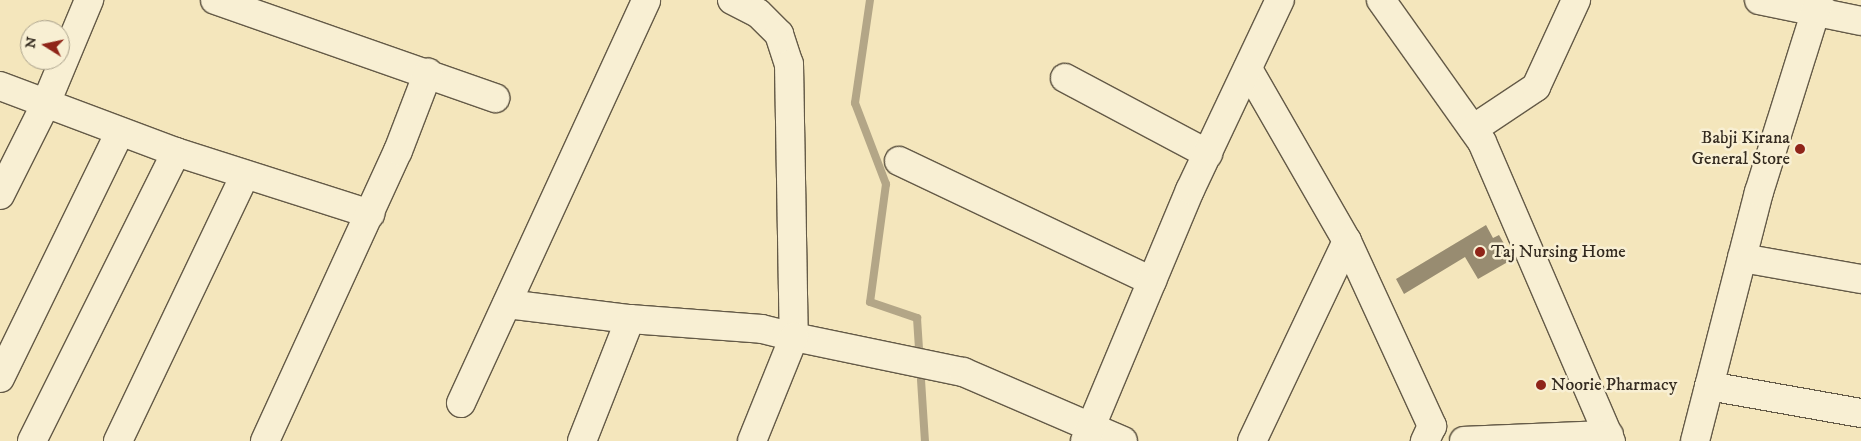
<!DOCTYPE html>
<html>
<head>
<meta charset="utf-8">
<style>
  body { margin:0 }
  #map { position:relative; width:1861px; height:441px; overflow:hidden; background:#f4e6bc; font-family:"IM FELL DW Pica",serif }
  div>[style] { position:absolute }
  [style*='--x'] { left:calc(var(--x)*1px); top:calc(var(--y)*1px); width:calc(var(--w)*1px); rotate:calc(var(--a)*1deg) }
  .stream>* { height:8px; margin:-4px; padding:0 4px; transform-origin:4px; border-radius:4px; background:#b3a687 }
  .building>* { inset:0; background:#988c71 }
  .roads { filter:drop-shadow(1px 0 #645a47) drop-shadow(-1px 0 #645a47) drop-shadow(0 1px #645a47) drop-shadow(0 -1px #645a47) }
  .minor>* { height:28px; margin:-14px; padding:0 14px; transform-origin:14px; border-radius:14px; background:#f8efd3 }
  .dots>* { width:14px; height:14px; translate:-50% -50%; box-sizing:border-box; border:2px solid #f8efd3; border-radius:50% }
  span { translate:-50% -50%; white-space:nowrap; text-align:center; line-height:1.15; -webkit-text-stroke:5px #f8efd3; paint-order:stroke }
  .poi-label { font-size:18px; color:#342b20 }
  .right { translate:-100% -50%; text-align:right }
  .left { translate:0 -50%; text-align:left }
  .north { position:absolute; left:20px; top:20px; width:50px; height:50px; box-sizing:border-box; background:#f8efd3; border:1px solid #aaa18b; border-radius:50%; rotate:280deg; font-size:14px; font-weight:700; line-height:20px; text-align:center; color:#342b20 }
  .north::after { content:''; display:block; margin:auto; width:18px; height:22px; background:#8f2418; clip-path:polygon(50% 0,100% 100%,50% 72%,0 100%) }
</style>
</head>
<body>
<div id="map">
  <div class="stream">
    <div style="--x:870;--y:0;--w:104;--a:98.3"></div>
    <div style="--x:855;--y:103;--w:87;--a:69.1"></div>
    <div style="--x:886;--y:184;--w:119;--a:97.7"></div>
    <div style="--x:870;--y:302;--w:50;--a:18.8"></div>
    <div style="--x:917;--y:318;--w:123;--a:86.3"></div>
  </div>
  <div class="building">
    <div style="clip-path:polygon(1486px 225px,1493px 238px,1499px 235px,1513px 259px,1478px 279px,1465px 257px,1404px 294px,1396px 279px)"></div>
  </div>
  <div class="roads">
    <div class="minor">
      <div style="--x:215;--y:0;--w:297;--a:19.3"></div>
      <div style="--x:732;--y:0;--w:29;--a:27"></div>
      <div style="--x:758;--y:13;--w:30;--a:45"></div>
      <div style="--x:779;--y:34;--w:32;--a:72"></div>
      <div style="--x:789;--y:64;--w:273;--a:89"></div>
      <div style="--x:794;--y:337;--w:173;--a:11.7"></div>
      <div style="--x:963;--y:372;--w:174;--a:23.3"></div>
      <div style="--x:1381;--y:0;--w:174;--a:54.6"></div>
      <div style="--x:1482;--y:142;--w:326;--a:66.7"></div>
      <div style="--x:1759;--y:0;--w:104;--a:11.6"></div>
      <div style="--x:1248;--y:69;--w:198;--a:60.1"></div>
      <div style="--x:1347;--y:241;--w:221;--a:115.4"></div>
      <div style="--x:1065;--y:78;--w:162;--a:28"></div>
      <div style="--x:0;--y:86;--w:188;--a:20.6"></div>
      <div style="--x:176;--y:152;--w:204;--a:17.7"></div>
      <div style="--x:1473;--y:129;--w:76;--a:-33.7"></div>
      <div style="--x:1536;--y:87;--w:96;--a:-65.3"></div>
      <div style="--x:899;--y:161;--w:280;--a:25.4"></div>
      <div style="--x:0;--y:195;--w:103;--a:-63.4"></div>
      <div style="--x:46;--y:103;--w:112;--a:-67.3"></div>
      <div style="--x:1347;--y:241;--w:204;--a:65.3"></div>
      <div style="--x:1432;--y:426;--w:17;--a:115"></div>
      <div style="--x:1742;--y:258;--w:121;--a:10"></div>
      <div style="--x:507;--y:304;--w:124;--a:7"></div>
      <div style="--x:630;--y:319;--w:132;--a:4.3"></div>
      <div style="--x:762;--y:329;--w:33;--a:14"></div>
      <div style="--x:794;--y:337;--w:112;--a:112"></div>
      <div style="--x:0;--y:378;--w:274;--a:-64"></div>
      <div style="--x:1709;--y:386;--w:154;--a:10.1"></div>
      <div style="--x:461;--y:403;--w:443;--a:-65.3"></div>
      <div style="--x:32;--y:441;--w:323;--a:-63.5"></div>
      <div style="--x:118;--y:441;--w:295;--a:-64.5"></div>
      <div style="--x:265;--y:441;--w:319;--a:-65.4"></div>
      <div style="--x:398;--y:151;--w:84;--a:-69"></div>
      <div style="--x:582;--y:441;--w:131;--a:-68.5"></div>
      <div style="--x:1085;--y:441;--w:272;--a:-67.3"></div>
      <div style="--x:1190;--y:190;--w:210;--a:-64.7"></div>
      <div style="--x:1464;--y:441;--w:145;--a:-2.4"></div>
      <div style="--x:1695;--y:441;--w:257;--a:-75.6"></div>
      <div style="--x:1759;--y:192;--w:201;--a:-72.6"></div>
    </div>
  </div>
  <div class="dots">
    <div style="left:1800px;top:149px;background:#8f2418"></div>
    <div style="left:1480px;top:252px;background:#8f2418"></div>
    <div style="left:1541px;top:385px;background:#8f2418"></div>
  </div>
  <div class="poi-label">
    <span class="right" style="left:1790px;top:149px">Babji Kirana<br>General Store</span>
    <span class="left" style="left:1491px;top:252px">Taj Nursing Home</span>
    <span class="left" style="left:1551px;top:385px">Noorie Pharmacy</span>
  </div>
  <div class="north">N</div>
</div>
</body>
</html>
